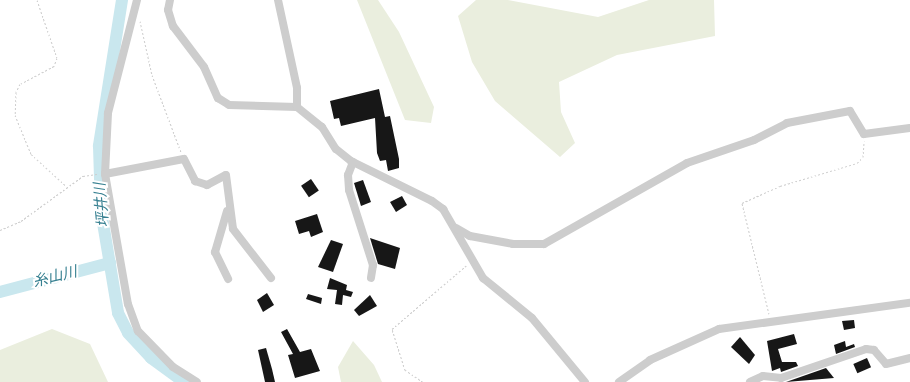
<!DOCTYPE html>
<html>
<head>
<meta charset="utf-8">
<style>
  body { margin:0 }
  #map { position:relative; width:910px; height:382px; overflow:hidden; background:#fff; font-family:"Work Sans","Noto Sans JP",sans-serif }
  div>[style] { position:absolute }
  [style*='--x'] { left:calc(var(--x)*1px); top:calc(var(--y)*1px); width:calc(var(--w)*1px); rotate:calc(var(--a)*1deg) }
  .green>* { inset:0; background:#eaeede }
  .river>* { height:12px; margin:-6px; padding:0 6px; transform-origin:6px; border-radius:6px; background:#c9e7ee }
  .building>* { inset:0; background:#171717; transform-origin:0 0 }
  .path>* { height:1px; margin-top:-0.5px; transform-origin:0; background:repeating-linear-gradient(90deg,#cdcdcd 0 2px,transparent 0 4px) }
  .minor>* { height:8px; margin:-4px; padding:0 4px; transform-origin:4px; border-radius:4px; background:#cdcdcd }
  span { translate:-50% -50%; white-space:nowrap; text-align:center; line-height:1.15; -webkit-text-stroke:4px #fff; paint-order:stroke }
  .water-label { font-size:15px; color:#378091; font-style:italic }
</style>
</head>
<body>
<div id="map">
  <div class="green">
    <div style="clip-path:polygon(357px 0,378px 0,399px 32px,434px 107px,431px 123px,405px 120px)"></div>
    <div style="clip-path:polygon(476px 0,508px 0,598px 17px,649px 0,714px 0,715px 36px,617px 55px,559px 82px,561px 112px,575px 143px,560px 157px,495px 101px,472px 62px,458px 16px)"></div>
    <div style="clip-path:polygon(52px 329px,90px 344px,108px 382px,0 382px,0 350px)"></div>
    <div style="clip-path:polygon(353px 341px,374px 365px,382px 382px,341px 382px,338px 367px)"></div>
  </div>
  <div class="river">
    <div style="--x:122;--y:0;--w:148;--a:99"></div>
    <div style="--x:99;--y:146;--w:65;--a:88.2"></div>
    <div style="--x:101;--y:211;--w:103;--a:80.5"></div>
    <div style="--x:118;--y:313;--w:22;--a:63"></div>
    <div style="--x:128;--y:333;--w:34;--a:47"></div>
    <div style="--x:151;--y:358;--w:41;--a:36"></div>
    <div style="--x:0;--y:292;--w:114;--a:-14.8"></div>
  </div>
  <div class="building">
    <div style="clip-path:polygon(379px 89px,385px 117px,390px 116px,399px 159px,399px 168px,388px 171px,386px 160px,380px 161px,377px 153px,375px 118px,341px 126px,339px 118px,334px 119px,330px 101px)"></div>
    <div style="left:311px;top:179px;width:14px;height:12px;rotate:56deg"></div>
    <div style="clip-path:polygon(363px 180px,371px 202px,361px 206px,354px 183px)"></div>
    <div style="clip-path:polygon(402px 196px,407px 205px,396px 212px,390px 202px)"></div>
    <div style="clip-path:polygon(317px 214px,323px 232px,311px 237px,309px 231px,299px 234px,295px 221px)"></div>
    <div style="clip-path:polygon(370px 238px,400px 248px,395px 269px,378px 264px)"></div>
    <div style="clip-path:polygon(331px 240px,343px 244px,333px 272px,318px 267px)"></div>
    <div style="clip-path:polygon(330px 278px,347px 285px,346px 290px,353px 292px,351px 297px,343px 295px,342px 305px,335px 304px,337px 290px,327px 289px)"></div>
    <div style="clip-path:polygon(267px 293px,274px 305px,263px 312px,257px 300px)"></div>
    <div style="clip-path:polygon(308px 294px,322px 298px,321px 304px,306px 299px)"></div>
    <div style="clip-path:polygon(370px 295px,377px 306px,359px 316px,354px 310px)"></div>
    <div style="clip-path:polygon(854px 320px,855px 328px,844px 330px,842px 321px)"></div>
    <div style="clip-path:polygon(287px 329px,300px 352px,311px 349px,320px 371px,295px 378px,288px 355px,293px 354px,281px 332px)"></div>
    <div style="clip-path:polygon(794px 334px,797px 344px,778px 349px,782px 362px,796px 362px,798px 366px,781px 372px,780px 368px,772px 371px,767px 341px)"></div>
    <div style="clip-path:polygon(740px 337px,755px 355px,749px 364px,731px 347px)"></div>
    <div style="clip-path:polygon(845px 341px,846px 347px,854px 344px,855px 347px,836px 354px,834px 345px)"></div>
    <div style="clip-path:polygon(266px 348px,272px 369px,275px 382px,265px 382px,258px 350px)"></div>
    <div style="left:867px;top:358px;width:10px;height:15px;rotate:66deg"></div>
    <div style="clip-path:polygon(826px 368px,834px 378px,786px 382px)"></div>
  </div>
  <div class="path">
    <div style="--x:37;--y:0;--w:61;--a:71"></div>
    <div style="--x:57;--y:58;--w:9;--a:111"></div>
    <div style="--x:54;--y:66;--w:38;--a:152"></div>
    <div style="--x:20;--y:84;--w:9;--a:117"></div>
    <div style="--x:16;--y:92;--w:23;--a:92"></div>
    <div style="--x:15;--y:115;--w:42;--a:67.7"></div>
    <div style="--x:31;--y:154;--w:47;--a:42.4"></div>
    <div style="--x:140;--y:21;--w:55;--a:77.5"></div>
    <div style="--x:152;--y:75;--w:82;--a:69.4"></div>
    <div style="--x:0;--y:230;--w:23;--a:-23"></div>
    <div style="--x:21;--y:221;--w:77;--a:-36"></div>
    <div style="--x:83;--y:176;--w:14;--a:-8"></div>
    <div style="--x:769;--y:314;--w:114;--a:-103.7"></div>
    <div style="--x:742;--y:203;--w:42;--a:-24.1"></div>
    <div style="--x:780;--y:186;--w:80;--a:-16.6"></div>
    <div style="--x:857;--y:163;--w:8;--a:-45"></div>
    <div style="--x:863;--y:157;--w:16;--a:-86"></div>
    <div style="--x:423;--y:382;--w:22;--a:-146"></div>
    <div style="--x:405;--y:370;--w:43;--a:-107.6"></div>
    <div style="--x:392;--y:329;--w:99;--a:-40.5"></div>
  </div>
  <div class="minor">
    <div style="--x:137;--y:0;--w:117;--a:104.4"></div>
    <div style="--x:108;--y:113;--w:61;--a:92.8"></div>
    <div style="--x:105;--y:174;--w:132;--a:80"></div>
    <div style="--x:128;--y:304;--w:29;--a:70"></div>
    <div style="--x:138;--y:331;--w:50;--a:45.8"></div>
    <div style="--x:173;--y:367;--w:28;--a:32"></div>
    <div style="--x:170;--y:0;--w:10;--a:101"></div>
    <div style="--x:168;--y:10;--w:17;--a:73"></div>
    <div style="--x:173;--y:26;--w:51;--a:52.9"></div>
    <div style="--x:204;--y:67;--w:34;--a:66"></div>
    <div style="--x:218;--y:98;--w:13;--a:32"></div>
    <div style="--x:229;--y:105;--w:68;--a:1.7"></div>
    <div style="--x:297;--y:107;--w:32;--a:39"></div>
    <div style="--x:322;--y:127;--w:26;--a:58"></div>
    <div style="--x:336;--y:149;--w:19;--a:39"></div>
    <div style="--x:351;--y:161;--w:90;--a:26.3"></div>
    <div style="--x:432;--y:201;--w:14;--a:36"></div>
    <div style="--x:443;--y:209;--w:80;--a:59.9"></div>
    <div style="--x:483;--y:278;--w:63;--a:39.2"></div>
    <div style="--x:532;--y:318;--w:83;--a:50.4"></div>
    <div style="--x:278;--y:0;--w:90;--a:77.8"></div>
    <div style="--x:297;--y:88;--w:19;--a:90"></div>
    <div style="--x:353;--y:162;--w:14;--a:111"></div>
    <div style="--x:348;--y:175;--w:15;--a:86"></div>
    <div style="--x:349;--y:190;--w:79;--a:72.3"></div>
    <div style="--x:373;--y:265;--w:13;--a:99"></div>
    <div style="--x:105;--y:174;--w:80;--a:-10.8"></div>
    <div style="--x:184;--y:159;--w:25;--a:63"></div>
    <div style="--x:195;--y:181;--w:13;--a:18"></div>
    <div style="--x:207;--y:185;--w:21;--a:-28"></div>
    <div style="--x:226;--y:175;--w:54;--a:82.6"></div>
    <div style="--x:233;--y:229;--w:62;--a:52.2"></div>
    <div style="--x:227;--y:211;--w:43;--a:106.3"></div>
    <div style="--x:215;--y:252;--w:30;--a:64"></div>
    <div style="--x:456;--y:228;--w:16;--a:30"></div>
    <div style="--x:470;--y:236;--w:44;--a:10.5"></div>
    <div style="--x:513;--y:244;--w:31;--a:0"></div>
    <div style="--x:544;--y:244;--w:164;--a:-29.5"></div>
    <div style="--x:687;--y:163;--w:71;--a:-18.9"></div>
    <div style="--x:754;--y:140;--w:37;--a:-27"></div>
    <div style="--x:787;--y:123;--w:64;--a:-10.8"></div>
    <div style="--x:850;--y:111;--w:27;--a:59"></div>
    <div style="--x:864;--y:134;--w:46;--a:-7.4"></div>
    <div style="--x:619;--y:382;--w:38;--a:-35"></div>
    <div style="--x:650;--y:360;--w:76;--a:-24.2"></div>
    <div style="--x:719;--y:329;--w:193;--a:-7.8"></div>
    <div style="--x:750;--y:382;--w:14;--a:-25"></div>
    <div style="--x:763;--y:376;--w:18;--a:6"></div>
    <div style="--x:781;--y:378;--w:90;--a:-18.8"></div>
    <div style="--x:866;--y:349;--w:8;--a:7"></div>
    <div style="--x:874;--y:350;--w:18;--a:49"></div>
    <div style="--x:886;--y:364;--w:25;--a:-14"></div>
  </div>
  <div class="water-label">
    <span style="left:102px;top:205px;rotate:-95deg">坪井川</span>
    <span style="left:55px;top:277px;rotate:-14deg">糸山川</span>
  </div>
</div>
</body>
</html>
